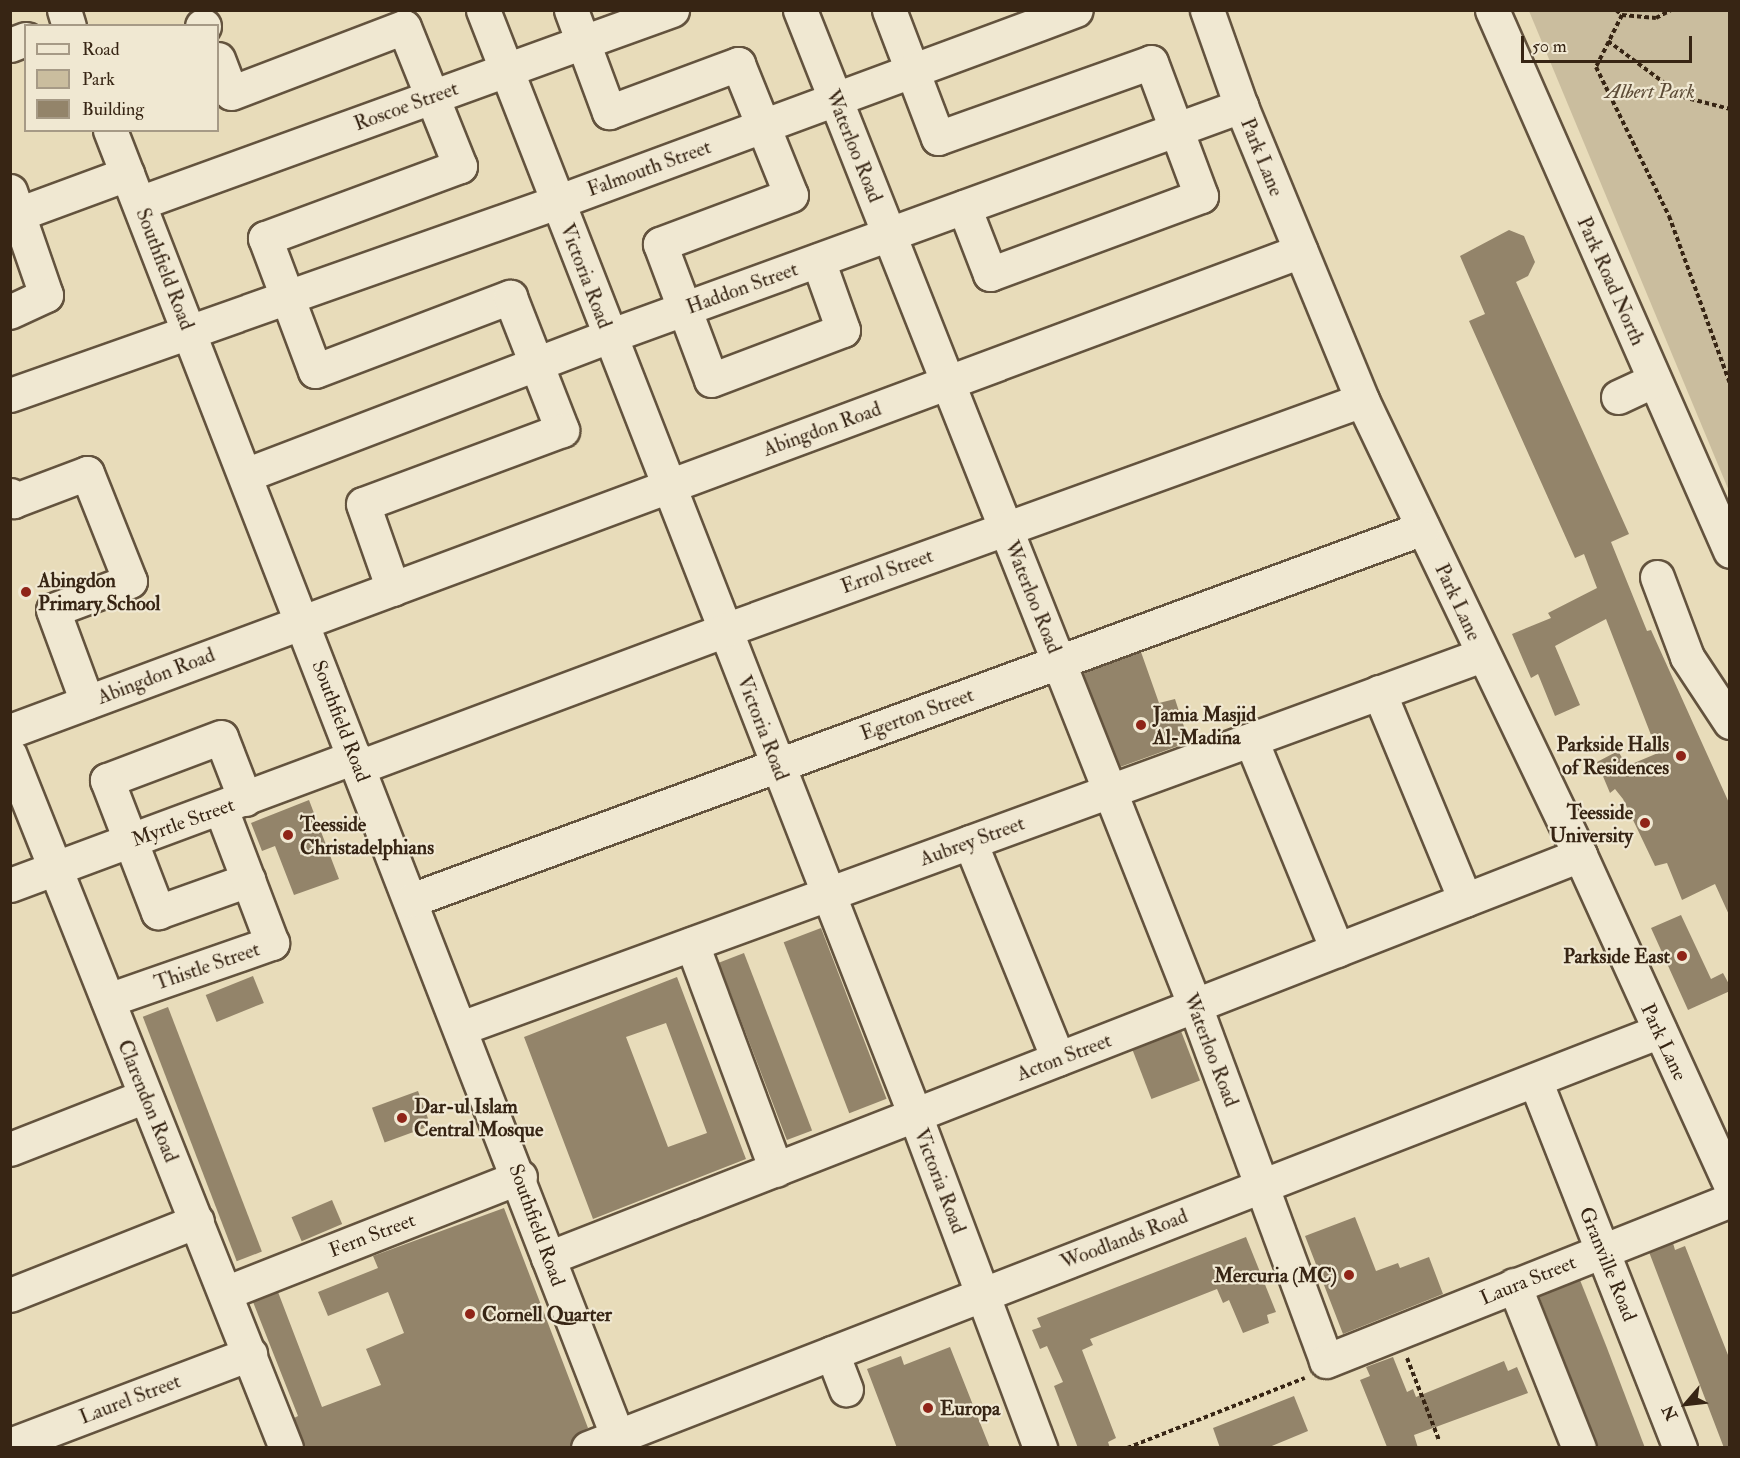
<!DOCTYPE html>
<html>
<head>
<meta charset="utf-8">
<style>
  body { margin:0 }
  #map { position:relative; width:1740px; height:1458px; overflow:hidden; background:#e8dcba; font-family:"IM FELL Double Pica",serif }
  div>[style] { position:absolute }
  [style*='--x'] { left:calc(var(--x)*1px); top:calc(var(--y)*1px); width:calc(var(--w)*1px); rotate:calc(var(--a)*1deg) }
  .green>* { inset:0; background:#cabd9e }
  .building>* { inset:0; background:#93846a; transform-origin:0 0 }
  .path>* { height:4px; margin-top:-2px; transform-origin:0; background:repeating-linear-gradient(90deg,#372514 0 4.5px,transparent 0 7.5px) }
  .roads { filter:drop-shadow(2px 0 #63533e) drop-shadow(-2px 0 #63533e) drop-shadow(0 2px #63533e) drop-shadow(0 -2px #63533e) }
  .minor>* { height:33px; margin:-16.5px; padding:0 16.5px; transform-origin:16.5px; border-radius:16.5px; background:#f0e8d2 }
  .dots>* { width:16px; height:16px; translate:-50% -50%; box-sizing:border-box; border:3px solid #f0e8d2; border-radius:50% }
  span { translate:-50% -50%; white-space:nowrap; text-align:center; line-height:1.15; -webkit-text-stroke:4.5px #f0e8d2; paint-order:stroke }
  .park-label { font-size:20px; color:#5c4b36; font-style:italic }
  .street-label { font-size:20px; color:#372514 }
  .poi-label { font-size:20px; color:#372514; font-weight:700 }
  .left { translate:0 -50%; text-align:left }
  .right { translate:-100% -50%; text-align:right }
  .frame { position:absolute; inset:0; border:12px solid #372514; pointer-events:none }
  .legend { position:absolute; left:24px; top:24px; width:195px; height:108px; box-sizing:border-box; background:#f0e8d2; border:2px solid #a69a86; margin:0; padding:8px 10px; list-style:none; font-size:18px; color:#372514 }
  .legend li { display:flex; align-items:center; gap:12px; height:30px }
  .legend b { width:30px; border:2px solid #a69a86 }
  .north { position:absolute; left:1656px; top:1374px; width:60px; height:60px; -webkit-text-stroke:4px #f0e8d2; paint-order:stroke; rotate:242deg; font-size:16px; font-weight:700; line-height:24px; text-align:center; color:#372514 }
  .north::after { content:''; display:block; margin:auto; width:21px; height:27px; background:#372514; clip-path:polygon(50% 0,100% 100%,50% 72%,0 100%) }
  .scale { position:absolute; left:1521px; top:36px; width:171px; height:27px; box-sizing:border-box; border:3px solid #372514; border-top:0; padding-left:8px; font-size:18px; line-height:21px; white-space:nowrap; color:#372514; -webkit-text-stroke:4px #f0e8d2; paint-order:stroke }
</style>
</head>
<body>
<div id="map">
  <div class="green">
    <div style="clip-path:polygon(1529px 11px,1729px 11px,1729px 491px)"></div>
  </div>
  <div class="building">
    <div style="clip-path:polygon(1509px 230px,1524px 236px,1535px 262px,1528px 276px,1516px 282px,1629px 534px,1611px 542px,1647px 631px,1651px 630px,1730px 805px,1730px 917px,1715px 884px,1682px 900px,1667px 863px,1655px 866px,1623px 799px,1615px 789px,1610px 793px,1597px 762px,1618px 751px,1627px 766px,1658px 753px,1606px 619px,1555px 646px,1580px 705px,1555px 716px,1538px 674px,1531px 678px,1512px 634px,1551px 618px,1548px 613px,1597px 588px,1584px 554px,1575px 558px,1469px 321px,1485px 314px,1460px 256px)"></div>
    <div style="clip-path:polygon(1141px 652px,1159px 703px,1175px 699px,1189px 742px,1120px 767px,1083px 673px)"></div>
    <div style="clip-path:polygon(309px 800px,339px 879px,294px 895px,275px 846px,262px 851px,251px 823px)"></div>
    <div style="clip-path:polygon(1681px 915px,1711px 979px,1723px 973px,1730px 986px,1730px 991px,1688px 1010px,1651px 928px)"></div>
    <div style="left:821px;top:928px;width:183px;height:40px;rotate:69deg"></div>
    <div style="left:744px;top:953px;width:190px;height:27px;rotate:69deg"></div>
    <div style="left:253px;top:976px;width:29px;height:51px;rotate:68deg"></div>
    <div style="clip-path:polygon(evenodd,677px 977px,746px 1159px,593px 1219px,524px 1037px,677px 977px,666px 1023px,707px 1133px,668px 1147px,626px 1037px,666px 1023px)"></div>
    <div style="left:168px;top:1007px;width:262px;height:27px;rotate:69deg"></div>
    <div style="left:1181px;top:1031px;width:53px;height:52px;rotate:69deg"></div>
    <div style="left:418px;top:1091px;width:37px;height:49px;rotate:70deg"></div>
    <div style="left:332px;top:1200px;width:26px;height:44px;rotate:67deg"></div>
    <div style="clip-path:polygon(504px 1208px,588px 1428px,574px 1436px,570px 1448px,304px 1448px,294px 1418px,298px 1416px,253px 1302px,278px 1292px,322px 1407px,381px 1385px,366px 1349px,404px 1333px,388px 1292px,328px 1316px,318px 1292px,378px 1268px,373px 1256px)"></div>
    <div style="clip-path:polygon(1355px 1217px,1376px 1271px,1398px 1263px,1400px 1268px,1429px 1257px,1443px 1294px,1343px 1334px,1305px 1236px)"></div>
    <div style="clip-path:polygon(1246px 1237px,1276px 1312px,1267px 1315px,1269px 1323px,1243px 1333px,1229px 1300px,1223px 1303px,1217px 1289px,1090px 1339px,1093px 1345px,1082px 1350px,1116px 1438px,1108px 1442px,1110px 1448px,1078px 1448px,1054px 1386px,1063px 1382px,1047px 1346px,1040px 1349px,1032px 1330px,1041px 1327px,1037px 1318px)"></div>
    <div style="clip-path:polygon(1673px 1243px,1675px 1250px,1685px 1246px,1730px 1360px,1730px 1448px,1724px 1448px,1649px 1252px)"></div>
    <div style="clip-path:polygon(1580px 1280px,1607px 1348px,1645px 1448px,1598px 1448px,1539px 1296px)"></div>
    <div style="clip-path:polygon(950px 1347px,990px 1448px,897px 1448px,867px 1369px,901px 1356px,904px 1365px)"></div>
    <div style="clip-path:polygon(1393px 1357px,1407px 1392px,1413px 1389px,1416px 1397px,1504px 1361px,1508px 1371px,1517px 1367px,1528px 1393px,1414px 1435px,1418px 1448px,1387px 1447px,1360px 1380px,1370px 1376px,1366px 1367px)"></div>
    <div style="clip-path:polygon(1294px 1396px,1308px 1431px,1267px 1448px,1220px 1448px,1213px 1428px)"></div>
  </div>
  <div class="path">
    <div style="--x:1616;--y:10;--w:8;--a:40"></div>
    <div style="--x:1622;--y:15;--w:34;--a:5"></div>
    <div style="--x:1656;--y:18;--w:17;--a:-28"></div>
    <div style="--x:1622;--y:15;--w:58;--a:116.6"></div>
    <div style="--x:1596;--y:67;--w:166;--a:63.9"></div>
    <div style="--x:1669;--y:216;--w:179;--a:70"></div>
    <div style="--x:1608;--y:41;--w:94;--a:36.7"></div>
    <div style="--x:1683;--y:97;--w:49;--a:14.3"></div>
    <div style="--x:1407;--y:1358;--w:88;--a:68.7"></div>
    <div style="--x:1127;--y:1448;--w:191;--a:-21.5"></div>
  </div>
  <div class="roads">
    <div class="minor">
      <div style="--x:64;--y:10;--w:17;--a:73"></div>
      <div style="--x:483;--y:10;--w:1186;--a:68.65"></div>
      <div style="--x:915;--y:1115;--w:356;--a:69.4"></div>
      <div style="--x:571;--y:10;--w:109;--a:69.6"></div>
      <div style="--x:609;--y:112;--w:138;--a:-20.4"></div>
      <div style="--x:738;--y:64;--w:141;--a:68"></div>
      <div style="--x:791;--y:195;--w:140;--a:159.5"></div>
      <div style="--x:660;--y:244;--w:145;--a:69.4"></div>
      <div style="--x:711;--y:380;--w:141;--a:-20.7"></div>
      <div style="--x:843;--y:330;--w:74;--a:-109.7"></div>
      <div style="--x:800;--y:10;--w:1071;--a:68.37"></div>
      <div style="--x:1195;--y:1006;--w:378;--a:69.7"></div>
      <div style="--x:1326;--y:1361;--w:435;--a:-21.7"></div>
      <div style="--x:889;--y:10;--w:137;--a:69.1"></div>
      <div style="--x:938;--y:138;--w:226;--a:-19.6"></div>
      <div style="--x:1151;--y:62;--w:143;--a:69.5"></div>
      <div style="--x:1201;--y:196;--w:225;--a:159.7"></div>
      <div style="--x:990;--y:274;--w:72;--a:-111.2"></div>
      <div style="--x:1207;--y:10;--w:102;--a:70.5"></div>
      <div style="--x:1241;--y:106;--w:318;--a:67.6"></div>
      <div style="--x:1362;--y:400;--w:505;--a:64.4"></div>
      <div style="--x:1580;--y:855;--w:362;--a:65.5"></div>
      <div style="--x:1492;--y:10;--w:591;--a:66.25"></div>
      <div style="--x:202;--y:26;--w:2;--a:0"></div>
      <div style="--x:10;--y:45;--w:17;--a:-21"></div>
      <div style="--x:218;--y:59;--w:36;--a:69"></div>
      <div style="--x:231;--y:93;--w:185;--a:-20.9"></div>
      <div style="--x:404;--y:27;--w:150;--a:68.1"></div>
      <div style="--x:460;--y:166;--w:208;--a:159.7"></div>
      <div style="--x:265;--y:238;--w:142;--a:69.4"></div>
      <div style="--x:315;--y:371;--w:209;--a:-20.8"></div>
      <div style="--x:510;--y:297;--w:143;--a:68.6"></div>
      <div style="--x:562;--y:430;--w:212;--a:159.6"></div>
      <div style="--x:363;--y:504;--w:90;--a:70.6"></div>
      <div style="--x:110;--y:130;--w:1414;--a:68.77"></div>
      <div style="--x:10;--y:191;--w:110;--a:70.9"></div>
      <div style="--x:46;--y:295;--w:40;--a:155"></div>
      <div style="--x:139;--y:203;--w:567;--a:-19.91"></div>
      <div style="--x:10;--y:217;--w:125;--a:-20.2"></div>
      <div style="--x:10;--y:395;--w:580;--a:-19.43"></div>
      <div style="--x:557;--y:202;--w:553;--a:-20.3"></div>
      <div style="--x:1618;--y:397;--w:40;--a:-25"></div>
      <div style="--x:245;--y:475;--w:390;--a:-20.9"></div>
      <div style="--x:609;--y:336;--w:673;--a:-20"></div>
      <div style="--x:10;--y:495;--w:7;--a:63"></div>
      <div style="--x:13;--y:501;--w:79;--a:-20.7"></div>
      <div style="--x:87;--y:473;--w:116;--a:68.3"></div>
      <div style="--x:130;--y:581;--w:82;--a:159.4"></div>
      <div style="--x:53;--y:610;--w:98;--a:69.7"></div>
      <div style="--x:1657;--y:577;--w:85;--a:69.4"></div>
      <div style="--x:1687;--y:657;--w:78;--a:56.5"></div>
      <div style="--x:1379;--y:692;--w:225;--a:67.5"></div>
      <div style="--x:10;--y:731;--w:1377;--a:-20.4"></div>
      <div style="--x:1251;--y:740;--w:227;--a:67.7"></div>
      <div style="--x:10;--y:755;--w:746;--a:68.28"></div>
      <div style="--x:359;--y:767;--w:391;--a:-20.5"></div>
      <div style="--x:725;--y:630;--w:677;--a:-19.85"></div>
      <div style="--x:245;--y:799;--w:66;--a:-111.2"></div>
      <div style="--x:221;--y:737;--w:122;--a:159.3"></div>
      <div style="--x:107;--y:780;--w:142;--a:68.9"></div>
      <div style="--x:158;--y:912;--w:96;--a:-19.6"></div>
      <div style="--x:970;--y:842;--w:234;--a:67.9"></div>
      <div style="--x:10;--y:885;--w:368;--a:-20.4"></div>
      <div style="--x:411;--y:900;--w:1078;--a:-20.18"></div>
      <div style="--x:692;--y:944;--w:241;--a:69.6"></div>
      <div style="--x:108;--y:1000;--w:174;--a:-19.2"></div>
      <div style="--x:272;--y:943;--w:143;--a:-110.8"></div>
      <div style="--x:461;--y:1028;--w:1087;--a:-20.07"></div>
      <div style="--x:1535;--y:1080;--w:396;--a:68.5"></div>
      <div style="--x:10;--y:1149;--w:145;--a:-21.4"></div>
      <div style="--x:548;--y:1258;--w:1108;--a:-21.33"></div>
      <div style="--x:1514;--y:1285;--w:175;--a:68.3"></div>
      <div style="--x:225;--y:1293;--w:317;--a:-21.5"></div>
      <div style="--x:10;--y:1295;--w:201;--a:-21.6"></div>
      <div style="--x:832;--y:1353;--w:39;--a:69"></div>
      <div style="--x:10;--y:1445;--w:257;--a:-20.8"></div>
      <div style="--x:588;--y:1448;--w:1150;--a:-21.26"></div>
    </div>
  </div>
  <div class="dots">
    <div style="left:26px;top:592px;background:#8f2418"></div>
    <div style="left:1141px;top:725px;background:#8f2418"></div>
    <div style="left:1681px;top:756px;background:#8f2418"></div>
    <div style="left:1645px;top:823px;background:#8f2418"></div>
    <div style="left:288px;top:835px;background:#8f2418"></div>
    <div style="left:1682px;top:956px;background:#8f2418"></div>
    <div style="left:402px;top:1118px;background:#8f2418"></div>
    <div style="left:1349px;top:1275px;background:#8f2418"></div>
    <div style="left:470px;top:1314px;background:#8f2418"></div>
    <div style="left:928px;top:1408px;background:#8f2418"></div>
  </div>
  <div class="park-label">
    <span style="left:1650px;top:91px">Albert Park</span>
  </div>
  <div class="street-label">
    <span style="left:406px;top:106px;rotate:-20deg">Roscoe Street</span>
    <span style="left:854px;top:146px;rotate:68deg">Waterloo Road</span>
    <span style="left:1262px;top:157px;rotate:68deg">Park Lane</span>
    <span style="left:649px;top:168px;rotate:-20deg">Falmouth Street</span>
    <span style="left:165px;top:269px;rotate:69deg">Southfield Road</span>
    <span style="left:586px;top:276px;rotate:69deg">Victoria Road</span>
    <span style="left:1611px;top:281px;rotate:66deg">Park Road North</span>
    <span style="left:742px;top:288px;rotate:-20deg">Haddon Street</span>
    <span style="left:822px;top:429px;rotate:-20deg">Abingdon Road</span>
    <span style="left:887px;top:571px;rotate:-20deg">Errol Street</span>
    <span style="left:1033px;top:597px;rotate:68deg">Waterloo Road</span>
    <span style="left:1458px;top:602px;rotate:65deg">Park Lane</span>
    <span style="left:156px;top:676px;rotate:-21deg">Abingdon Road</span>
    <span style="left:917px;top:714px;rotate:-20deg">Egerton Street</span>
    <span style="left:341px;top:721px;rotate:69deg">Southfield Road</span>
    <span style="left:763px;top:728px;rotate:69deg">Victoria Road</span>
    <span style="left:183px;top:822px;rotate:-20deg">Myrtle Street</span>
    <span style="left:972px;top:841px;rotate:-20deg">Aubrey Street</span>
    <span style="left:207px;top:966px;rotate:-19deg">Thistle Street</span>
    <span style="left:1664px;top:1042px;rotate:65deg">Park Lane</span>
    <span style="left:1211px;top:1050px;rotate:69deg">Waterloo Road</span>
    <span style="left:1064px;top:1057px;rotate:-21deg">Acton Street</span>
    <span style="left:148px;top:1101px;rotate:68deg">Clarendon Road</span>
    <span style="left:940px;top:1181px;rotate:69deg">Victoria Road</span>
    <span style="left:537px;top:1225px;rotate:70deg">Southfield Road</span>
    <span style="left:372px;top:1235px;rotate:-21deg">Fern Street</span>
    <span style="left:1124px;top:1239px;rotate:-21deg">Woodlands Road</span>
    <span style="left:1608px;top:1264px;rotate:68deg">Granville Road</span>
    <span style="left:1528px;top:1280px;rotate:-22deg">Laura Street</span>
    <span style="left:130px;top:1399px;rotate:-21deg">Laurel Street</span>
  </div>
  <div class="poi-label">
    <span class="left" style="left:38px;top:592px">Abingdon<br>Primary School</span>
    <span class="left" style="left:1153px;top:726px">Jamia Masjid<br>Al-Madina</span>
    <span class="right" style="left:1669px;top:756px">Parkside Halls<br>of Residences</span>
    <span class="right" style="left:1633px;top:824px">Teesside<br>University</span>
    <span class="left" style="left:300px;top:836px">Teesside<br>Christadelphians</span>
    <span class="right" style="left:1670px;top:956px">Parkside East</span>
    <span class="left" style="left:414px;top:1118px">Dar-ul Islam<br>Central Mosque</span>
    <span class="right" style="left:1337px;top:1275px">Mercuria (MC)</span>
    <span class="left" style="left:482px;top:1314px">Cornell Quarter</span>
    <span class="left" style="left:940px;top:1408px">Europa</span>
  </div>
  <div class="frame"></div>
  <ul class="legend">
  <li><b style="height:8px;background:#f0e8d2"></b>Road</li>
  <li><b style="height:16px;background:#cabd9e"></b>Park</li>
  <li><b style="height:16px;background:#93846a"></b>Building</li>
  </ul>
  <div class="north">N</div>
  <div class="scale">50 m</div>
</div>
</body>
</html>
